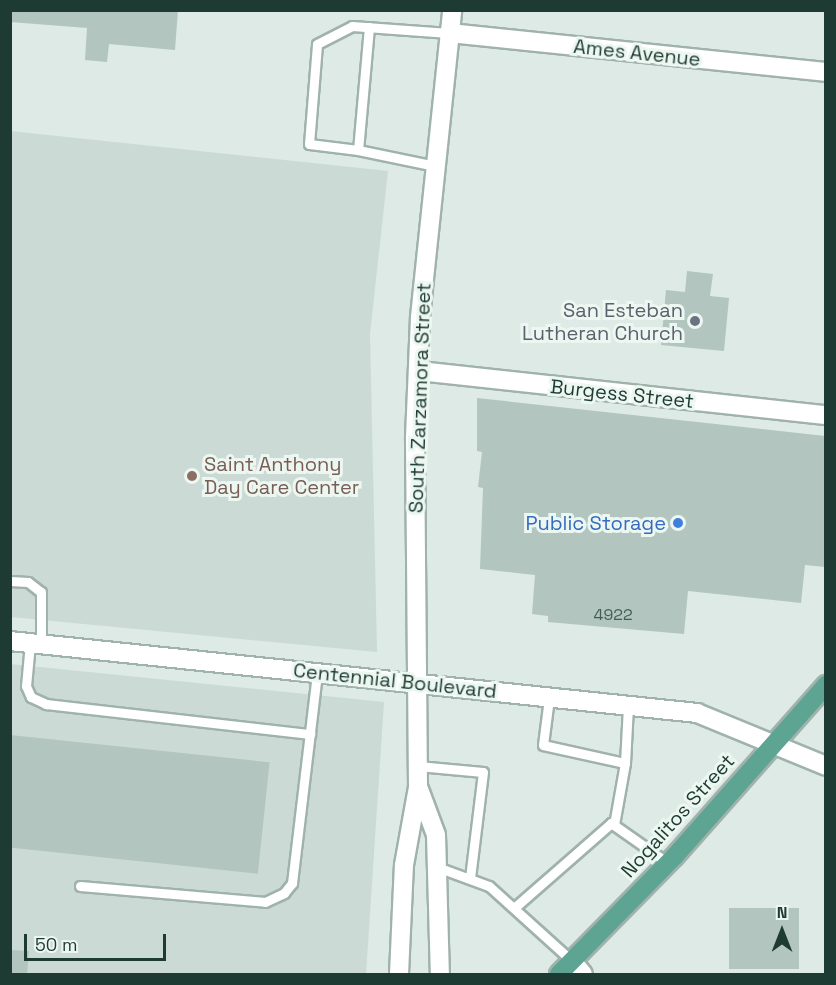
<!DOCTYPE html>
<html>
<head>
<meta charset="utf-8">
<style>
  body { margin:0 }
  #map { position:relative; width:836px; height:985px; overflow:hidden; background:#ddeae5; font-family:"Space Grotesk",sans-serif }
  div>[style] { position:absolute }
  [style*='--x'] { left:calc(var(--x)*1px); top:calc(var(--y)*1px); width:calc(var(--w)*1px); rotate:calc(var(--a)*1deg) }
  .built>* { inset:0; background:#cbdad4 }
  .building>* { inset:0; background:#b2c5be; transform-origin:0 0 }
  .roads { filter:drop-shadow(2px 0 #a0b2ac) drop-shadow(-2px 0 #a0b2ac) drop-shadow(0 2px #a0b2ac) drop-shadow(0 -2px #a0b2ac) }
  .lane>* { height:9px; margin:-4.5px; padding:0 4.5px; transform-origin:4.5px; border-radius:4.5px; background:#fff }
  .street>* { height:18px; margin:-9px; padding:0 9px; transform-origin:9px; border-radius:9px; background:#fff }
  .secondary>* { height:18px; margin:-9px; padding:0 9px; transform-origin:9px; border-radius:9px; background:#fff }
  .primary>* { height:18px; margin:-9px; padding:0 9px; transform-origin:9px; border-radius:9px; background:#5ea493 }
  .dots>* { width:16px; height:16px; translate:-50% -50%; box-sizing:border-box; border:3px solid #edf7f2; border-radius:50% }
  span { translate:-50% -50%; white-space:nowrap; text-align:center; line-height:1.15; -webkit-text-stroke:6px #edf7f2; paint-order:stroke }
  .number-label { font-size:16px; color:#435e56 }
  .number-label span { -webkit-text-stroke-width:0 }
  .street-label { font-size:20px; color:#1e3b33 }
  .worship-label { font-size:20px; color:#5b616d }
  .right { translate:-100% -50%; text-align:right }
  .education-label { font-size:20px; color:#785e54 }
  .left { translate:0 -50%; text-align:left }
  .shop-label { font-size:20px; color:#366cbe }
  .frame { position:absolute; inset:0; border:12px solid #1e3b33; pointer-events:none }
  .north { position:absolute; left:752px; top:901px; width:60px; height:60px; -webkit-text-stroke:4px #edf7f2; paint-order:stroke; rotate:0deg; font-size:16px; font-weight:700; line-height:24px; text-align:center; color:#1e3b33 }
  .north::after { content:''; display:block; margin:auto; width:21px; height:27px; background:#1e3b33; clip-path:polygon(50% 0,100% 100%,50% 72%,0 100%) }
  .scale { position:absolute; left:24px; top:934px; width:142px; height:27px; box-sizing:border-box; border:3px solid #1e3b33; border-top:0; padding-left:8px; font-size:18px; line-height:21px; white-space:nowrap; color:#1e3b33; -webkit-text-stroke:4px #edf7f2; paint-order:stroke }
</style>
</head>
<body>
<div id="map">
  <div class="built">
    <div style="clip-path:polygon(10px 131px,388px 171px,370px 334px,377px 652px,11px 617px)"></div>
    <div style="clip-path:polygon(10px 664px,384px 702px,366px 974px,11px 974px)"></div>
  </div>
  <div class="building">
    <div style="clip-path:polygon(10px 10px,178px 10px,175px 50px,109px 44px,107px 62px,85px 60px,87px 28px,10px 22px)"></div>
    <div style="clip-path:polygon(687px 271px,713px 274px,710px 296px,729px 298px,724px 351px,661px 345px,666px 290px,685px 292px)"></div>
    <div style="clip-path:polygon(477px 398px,825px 436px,825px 567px,805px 565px,801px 603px,688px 591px,684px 634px,548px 622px,548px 616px,532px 614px,535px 575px,480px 569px,483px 488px,478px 487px,482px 452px,477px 451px)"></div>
    <div style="left:10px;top:735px;width:261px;height:112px;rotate:6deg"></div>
    <div style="left:729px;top:908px;width:70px;height:61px"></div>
    <div style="clip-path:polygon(10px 950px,29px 951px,27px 975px,10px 975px)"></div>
  </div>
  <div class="roads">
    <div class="lane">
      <div style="--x:369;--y:27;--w:123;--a:95.1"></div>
      <div style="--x:358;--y:150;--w:79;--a:11.7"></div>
      <div style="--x:358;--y:150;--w:49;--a:-173"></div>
      <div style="--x:309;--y:144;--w:100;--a:-85.4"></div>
      <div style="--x:317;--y:44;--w:39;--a:-27"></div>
      <div style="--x:352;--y:26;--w:97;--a:4.1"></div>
      <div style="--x:10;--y:581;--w:18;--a:3"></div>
      <div style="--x:28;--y:582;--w:16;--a:38"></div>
      <div style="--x:41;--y:592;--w:52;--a:90"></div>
      <div style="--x:30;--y:643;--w:43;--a:95.3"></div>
      <div style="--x:26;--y:686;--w:12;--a:66"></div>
      <div style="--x:31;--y:697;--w:17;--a:25"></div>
      <div style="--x:46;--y:704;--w:266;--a:6.5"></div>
      <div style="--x:549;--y:698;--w:47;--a:97.3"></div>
      <div style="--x:543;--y:745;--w:84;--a:12.4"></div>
      <div style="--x:625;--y:763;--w:63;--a:100.1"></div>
      <div style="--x:625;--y:763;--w:57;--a:-87"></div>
      <div style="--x:418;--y:766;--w:65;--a:5.3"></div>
      <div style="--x:483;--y:772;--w:107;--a:97"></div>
      <div style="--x:437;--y:867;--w:55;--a:20.1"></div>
      <div style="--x:489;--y:886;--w:112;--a:42.1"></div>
      <div style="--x:80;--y:886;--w:186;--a:4.9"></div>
      <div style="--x:265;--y:902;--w:21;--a:-25"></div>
      <div style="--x:284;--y:893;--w:13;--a:-51"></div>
      <div style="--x:292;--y:883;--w:211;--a:-83.2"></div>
      <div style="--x:514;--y:908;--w:129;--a:-41.2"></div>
      <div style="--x:611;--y:823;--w:70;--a:35.1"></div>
    </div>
    <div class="street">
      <div style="--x:449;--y:33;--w:379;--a:5.9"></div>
      <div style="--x:419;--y:371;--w:409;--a:6.2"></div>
      <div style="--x:10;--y:641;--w:691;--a:5.98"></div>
      <div style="--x:697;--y:713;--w:139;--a:22.3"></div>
      <div style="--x:572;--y:961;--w:17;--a:50"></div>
    </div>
    <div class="secondary">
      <div style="--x:419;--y:789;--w:49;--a:69.7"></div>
      <div style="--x:436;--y:835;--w:139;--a:88.4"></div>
      <div style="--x:399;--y:974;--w:109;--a:-87.4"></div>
      <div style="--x:404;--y:865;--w:79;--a:-79.8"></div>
      <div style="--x:418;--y:787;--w:350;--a:-90.5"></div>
      <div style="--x:415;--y:437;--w:120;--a:-87.6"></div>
      <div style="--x:420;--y:317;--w:309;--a:-84"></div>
    </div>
    <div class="primary">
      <div style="--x:559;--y:974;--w:164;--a:-45.5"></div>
      <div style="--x:674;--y:857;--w:230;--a:-48.5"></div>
    </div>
  </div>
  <div class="dots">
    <div style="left:695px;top:321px;background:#6b7280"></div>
    <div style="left:192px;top:476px;background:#8d6e63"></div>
    <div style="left:678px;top:523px;background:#3f7fe0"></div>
  </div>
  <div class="number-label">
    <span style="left:613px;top:615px">4922</span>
  </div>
  <div class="street-label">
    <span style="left:637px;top:53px;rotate:6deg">Ames Avenue</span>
    <span style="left:622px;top:394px;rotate:6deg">Burgess Street</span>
    <span style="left:420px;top:398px;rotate:-88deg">South Zarzamora Street</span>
    <span style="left:395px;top:681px;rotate:6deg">Centennial Boulevard</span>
    <span style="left:678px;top:816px;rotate:-48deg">Nogalitos Street</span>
  </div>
  <div class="worship-label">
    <span class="right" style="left:683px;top:322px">San Esteban<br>Lutheran Church</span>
  </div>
  <div class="education-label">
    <span class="left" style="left:204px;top:476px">Saint Anthony<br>Day Care Center</span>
  </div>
  <div class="shop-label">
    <span class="right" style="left:666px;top:523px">Public Storage</span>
  </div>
  <div class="frame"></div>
  <div class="north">N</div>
  <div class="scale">50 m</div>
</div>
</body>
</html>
